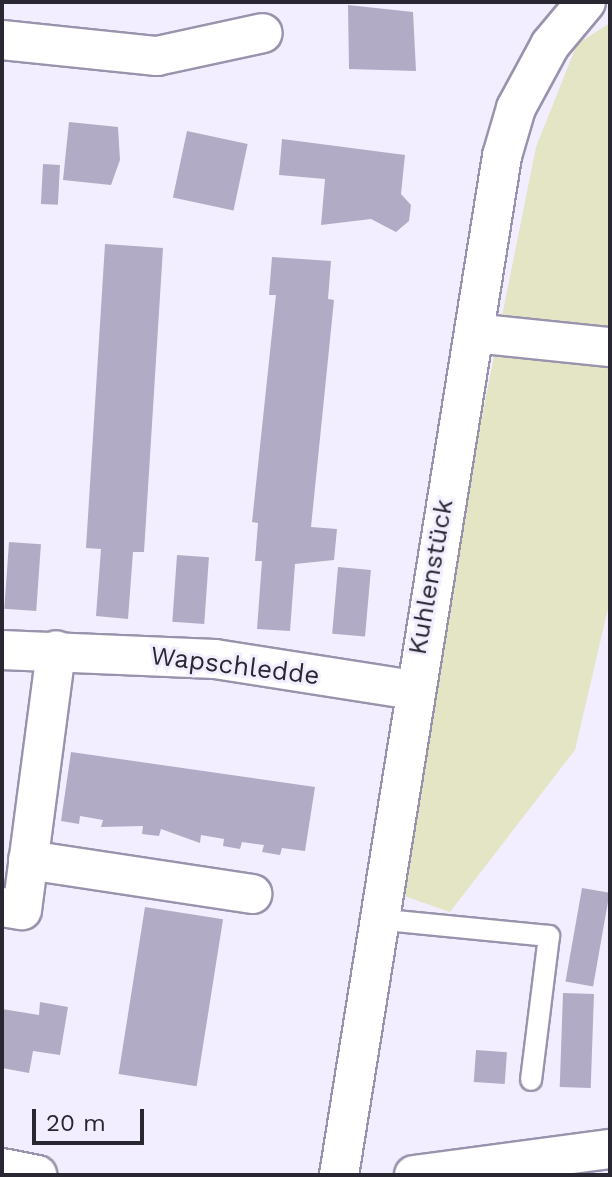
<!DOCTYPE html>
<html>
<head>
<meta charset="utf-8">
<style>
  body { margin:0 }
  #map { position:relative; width:612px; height:1177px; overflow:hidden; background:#f2eeff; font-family:"Work Sans",sans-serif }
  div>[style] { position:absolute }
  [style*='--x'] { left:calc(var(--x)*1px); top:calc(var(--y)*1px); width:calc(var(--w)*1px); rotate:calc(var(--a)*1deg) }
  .green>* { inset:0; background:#e3e5c5 }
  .building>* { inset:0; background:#b2abc6; transform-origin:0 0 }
  .roads { filter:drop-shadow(2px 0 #9a93ad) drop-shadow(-2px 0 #9a93ad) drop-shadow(0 2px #9a93ad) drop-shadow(0 -2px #9a93ad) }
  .service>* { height:20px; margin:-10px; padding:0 10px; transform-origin:10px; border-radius:10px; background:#fff }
  .minor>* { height:38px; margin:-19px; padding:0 19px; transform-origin:19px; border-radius:19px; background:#fff }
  span { translate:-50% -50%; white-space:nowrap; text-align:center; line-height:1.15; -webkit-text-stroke:6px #f2eeff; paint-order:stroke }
  .street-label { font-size:26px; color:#292731 }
  .frame { position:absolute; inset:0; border:4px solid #292731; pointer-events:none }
  .scale { position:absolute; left:32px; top:1109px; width:112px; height:36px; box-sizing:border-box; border:4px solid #292731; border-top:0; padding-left:10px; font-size:24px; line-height:28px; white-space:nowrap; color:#292731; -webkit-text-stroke:6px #f2eeff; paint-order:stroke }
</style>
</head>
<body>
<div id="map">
  <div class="green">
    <div style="clip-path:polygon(610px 23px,610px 600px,575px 750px,450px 912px,404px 896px,472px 466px,536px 147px,577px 44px)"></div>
  </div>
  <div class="building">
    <div style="clip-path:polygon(348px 5px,413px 12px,416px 71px,349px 69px)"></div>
    <div style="clip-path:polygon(69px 122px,118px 127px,120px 160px,111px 185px,63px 180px)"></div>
    <div style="left:187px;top:131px;width:62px;height:68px;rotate:12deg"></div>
    <div style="clip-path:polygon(282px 139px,405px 155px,401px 194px,411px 205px,409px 221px,396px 232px,371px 219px,321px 225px,325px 179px,279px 175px)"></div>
    <div style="left:43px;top:164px;width:17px;height:40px;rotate:3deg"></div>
    <div style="clip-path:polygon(105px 244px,163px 248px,144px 552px,133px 552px,128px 619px,96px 616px,101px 549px,86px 548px)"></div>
    <div style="clip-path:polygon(272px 257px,331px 261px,328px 299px,334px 300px,311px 527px,337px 529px,334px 560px,295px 564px,290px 631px,257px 629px,262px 561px,255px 561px,258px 523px,252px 522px,276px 295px,269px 295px)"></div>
    <div style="left:9px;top:542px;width:32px;height:67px;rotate:4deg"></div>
    <div style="left:177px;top:555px;width:32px;height:67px;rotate:4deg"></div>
    <div style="left:338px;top:567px;width:33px;height:67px;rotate:5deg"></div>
    <div style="clip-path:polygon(71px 752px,315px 787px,305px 851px,282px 848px,280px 855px,262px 852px,264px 845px,242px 842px,240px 849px,223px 846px,224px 839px,201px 835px,200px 843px,161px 829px,159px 836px,142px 834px,143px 826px,101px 827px,103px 820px,80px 816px,79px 824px,61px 821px)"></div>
    <div style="left:582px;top:888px;width:28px;height:95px;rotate:10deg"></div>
    <div style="left:145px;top:907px;width:79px;height:169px;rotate:9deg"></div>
    <div style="left:563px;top:993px;width:31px;height:94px;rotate:2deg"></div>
    <div style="clip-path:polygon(40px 1002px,68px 1007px,60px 1055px,33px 1051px,29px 1073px,2px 1068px,2px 1009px,39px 1015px)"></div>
    <div style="left:476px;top:1050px;width:31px;height:32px;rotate:4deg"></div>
  </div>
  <div class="roads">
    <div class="service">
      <div style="--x:375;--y:919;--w:175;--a:5.6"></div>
      <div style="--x:549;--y:936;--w:145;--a:97.1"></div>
    </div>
    <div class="minor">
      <div style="--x:2;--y:40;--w:156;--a:5.9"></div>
      <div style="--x:157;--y:56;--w:108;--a:-12.2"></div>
      <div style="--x:474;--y:333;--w:137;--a:5.9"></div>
      <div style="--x:2;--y:650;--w:213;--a:2.4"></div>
      <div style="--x:215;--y:659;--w:199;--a:8.9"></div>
      <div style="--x:28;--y:860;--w:227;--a:8.6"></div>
      <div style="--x:2;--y:907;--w:20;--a:9"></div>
      <div style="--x:22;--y:910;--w:262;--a:-82.5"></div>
      <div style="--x:2;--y:1168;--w:36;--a:11"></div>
      <div style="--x:339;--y:1175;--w:1032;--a:-80.91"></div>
      <div style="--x:502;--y:156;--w:50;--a:-73.7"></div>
      <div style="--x:516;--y:108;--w:72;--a:-61.6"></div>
      <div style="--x:550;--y:45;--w:56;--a:-50.1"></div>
      <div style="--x:414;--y:1175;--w:198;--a:-7.6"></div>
    </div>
  </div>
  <div class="street-label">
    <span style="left:431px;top:577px;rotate:-80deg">Kuhlenstück</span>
    <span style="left:235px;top:666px;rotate:7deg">Wapschledde</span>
  </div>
  <div class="frame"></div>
  <div class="scale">20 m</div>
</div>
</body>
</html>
